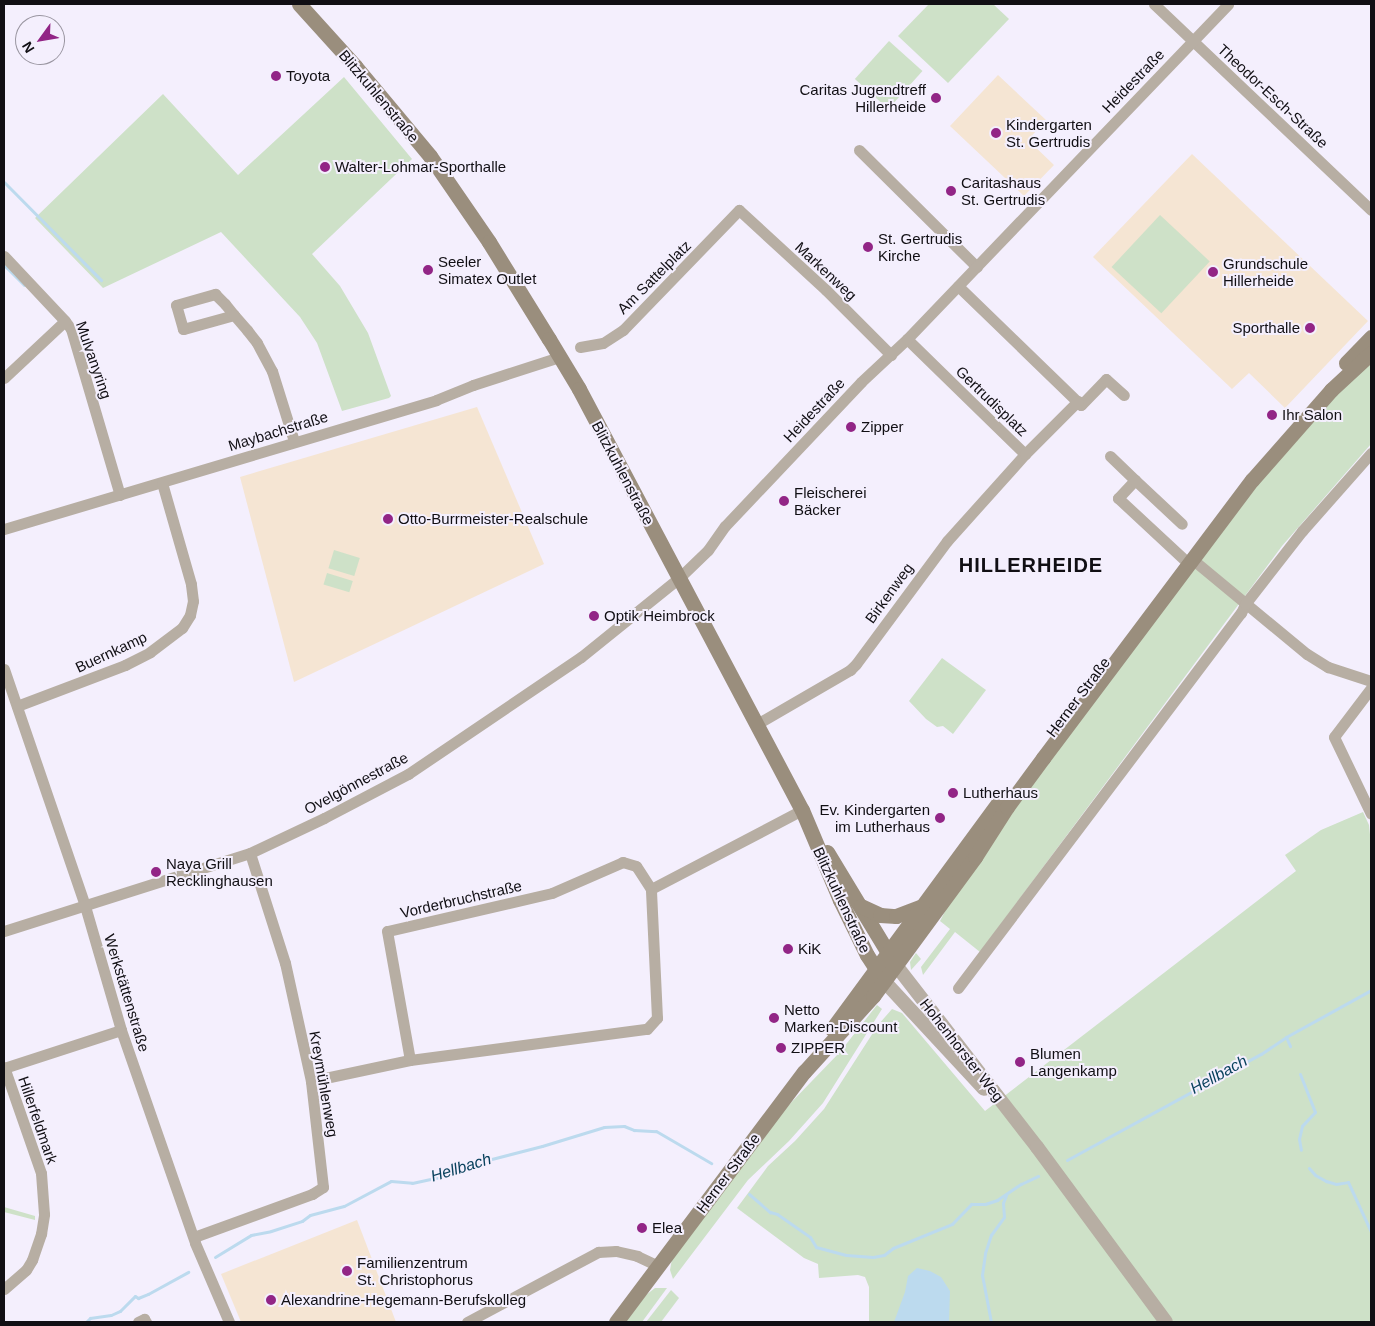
<!DOCTYPE html>
<html>
<head>
<meta charset="utf-8">
<style>
  body { margin:0 }
  #map { position:relative; width:1375px; height:1326px; overflow:hidden; background:#f4effd; font-family:Helvetica,sans-serif }
  div>[style] { position:absolute }
  [style*='--x'] { left:calc(var(--x)*1px); top:calc(var(--y)*1px); width:calc(var(--w)*1px); rotate:calc(var(--a)*1deg) }
  .education>* { inset:0; background:#f5e5d3 }
  .green>* { inset:0; background:#cee1c8; transform-origin:0 0 }
  .water>* { inset:0; background:#bcdaee }
  .stream>* { height:3px; margin:-1.5px; padding:0 1.5px; transform-origin:1.5px; border-radius:1.5px; background:#bcdaee }
  .minor>* { height:11px; margin:-5.5px; padding:0 5.5px; transform-origin:5.5px; border-radius:5.5px; background:#b7aea3 }
  .tertiary>* { height:14px; margin:-7px; padding:0 7px; transform-origin:7px; border-radius:7px; background:#b7aea3 }
  .secondary>* { height:15px; margin:-7.5px; padding:0 7.5px; transform-origin:7.5px; border-radius:7.5px; background:#9a8e7d }
  .dots>* { width:14px; height:14px; translate:-50% -50%; box-sizing:border-box; border:2px solid #f4effd; border-radius:50% }
  span { translate:-50% -50%; white-space:nowrap; text-align:center; line-height:1.15; -webkit-text-stroke:4px #f4effd; paint-order:stroke }
  .poi-label { font-size:15px; color:#110f14 }
  .left { translate:0 -50%; text-align:left }
  .right { translate:-100% -50%; text-align:right }
  .street-label { font-size:15px; color:#110f14 }
  .water-label { font-size:16px; color:#09415d; font-style:italic }
  .district-label { font-size:20px; color:#110f14; font-weight:700; letter-spacing:1px }
  .frame { position:absolute; inset:0; border:5px solid #110f14; pointer-events:none }
  .north { position:absolute; left:15px; top:15px; width:50px; height:50px; box-sizing:border-box; background:#f4effd; border:1px solid #9995a0; border-radius:50%; rotate:238deg; font-size:14px; font-weight:700; line-height:20px; text-align:center; color:#110f14 }
  .north::after { content:''; display:block; margin:auto; width:18px; height:22px; background:#922586; clip-path:polygon(50% 0,100% 100%,50% 72%,0 100%) }
</style>
</head>
<body>
<div id="map">
  <div class="education">
    <div style="clip-path:polygon(998px 75px,1046px 120px,1028px 140px,1054px 165px,1024px 196px,950px 126px)"></div>
    <div style="clip-path:polygon(1192px 154px,1368px 321px,1285px 408px,1249px 373px,1232px 389px,1093px 257px)"></div>
    <div style="clip-path:polygon(477px 407px,544px 564px,294px 682px,240px 477px)"></div>
    <div style="clip-path:polygon(357px 1220px,396px 1322px,241px 1322px,221px 1274px)"></div>
  </div>
  <div class="green">
    <div style="clip-path:polygon(929px 4px,993px 4px,1009px 19px,948px 83px,898px 36px)"></div>
    <div style="left:889px;top:41px;width:45px;height:51px;rotate:42deg"></div>
    <div style="clip-path:polygon(344px 77px,412px 159px,312px 254px,340px 286px,368px 333px,391px 396px,389px 398px,342px 411px,317px 343px,300px 317px,221px 232px,103px 288px,35px 218px,163px 94px,238px 175px)"></div>
    <div style="left:1160px;top:215px;width:68px;height:71px;rotate:43deg"></div>
    <div style="clip-path:polygon(1371px 364px,1371px 444px,1282px 546px,980px 952px,955px 932px,923px 975px,921px 967px,950px 929px,940px 921px,954px 894px,1001px 826px,1277px 459px,1346px 383px)"></div>
    <div style="left:334px;top:550px;width:27px;height:19px;rotate:17deg"></div>
    <div style="left:327px;top:573px;width:27px;height:12px;rotate:17deg"></div>
    <div style="clip-path:polygon(942px 658px,986px 690px,953px 734px,943px 726px,937px 727px,926px 719px,909px 701px)"></div>
    <div style="clip-path:polygon(1363px 812px,1369px 825px,1371px 844px,1371px 1322px,869px 1322px,869px 1287px,865px 1277px,858px 1275px,819px 1278px,818px 1264px,804px 1258px,737px 1208px,768px 1166px,795px 1141px,824px 1109px,878px 1025px,892px 1009px,902px 1013px,985px 1111px,1296px 871px,1285px 855px,1321px 830px)"></div>
    <div style="clip-path:polygon(916px 953px,921px 959px,911px 970px,910px 962px)"></div>
    <div style="clip-path:polygon(877px 1005px,882px 1009px,823px 1103px,789px 1141px,748px 1180px,673px 1279px,670px 1270px,672px 1259px,782px 1112px,840px 1052px)"></div>
    <div style="clip-path:polygon(4px 1207px,35px 1216px,35px 1220px,4px 1212px)"></div>
    <div style="clip-path:polygon(655px 1288px,667px 1288px,642px 1322px,625px 1322px,646px 1295px)"></div>
    <div style="clip-path:polygon(671px 1290px,679px 1298px,661px 1322px,646px 1322px)"></div>
  </div>
  <div class="water">
    <div style="clip-path:polygon(917px 1268px,930px 1271px,941px 1277px,950px 1291px,949px 1322px,894px 1322px,905px 1292px,908px 1276px)"></div>
  </div>
  <div class="stream">
    <div style="--x:4;--y:182;--w:138;--a:45.3"></div>
    <div style="--x:4;--y:265;--w:28;--a:45"></div>
    <div style="--x:1286;--y:1037;--w:10;--a:66"></div>
    <div style="--x:1300;--y:1074;--w:41;--a:68.5"></div>
    <div style="--x:1315;--y:1112;--w:19;--a:133"></div>
    <div style="--x:1302;--y:1126;--w:13;--a:103"></div>
    <div style="--x:1299;--y:1139;--w:11;--a:80"></div>
    <div style="--x:1067;--y:1160;--w:221;--a:-28.7"></div>
    <div style="--x:1261;--y:1054;--w:30;--a:-34"></div>
    <div style="--x:1286;--y:1037;--w:97;--a:-28.9"></div>
    <div style="--x:1309;--y:1168;--w:9;--a:49"></div>
    <div style="--x:1315;--y:1175;--w:13;--a:29"></div>
    <div style="--x:1326;--y:1181;--w:10;--a:17"></div>
    <div style="--x:1336;--y:1184;--w:12;--a:-9"></div>
    <div style="--x:1348;--y:1182;--w:55;--a:65.3"></div>
    <div style="--x:749;--y:1194;--w:28;--a:41"></div>
    <div style="--x:770;--y:1212;--w:7;--a:16"></div>
    <div style="--x:777;--y:1214;--w:40;--a:34.9"></div>
    <div style="--x:810;--y:1237;--w:12;--a:59"></div>
    <div style="--x:816;--y:1247;--w:31;--a:15"></div>
    <div style="--x:846;--y:1255;--w:27;--a:4"></div>
    <div style="--x:873;--y:1257;--w:11;--a:-10"></div>
    <div style="--x:884;--y:1255;--w:11;--a:-38"></div>
    <div style="--x:893;--y:1248;--w:64;--a:-22.1"></div>
    <div style="--x:952;--y:1224;--w:28;--a:-46"></div>
    <div style="--x:971;--y:1204;--w:14;--a:0"></div>
    <div style="--x:985;--y:1204;--w:13;--a:-18"></div>
    <div style="--x:997;--y:1200;--w:29;--a:-34"></div>
    <div style="--x:1021;--y:1184;--w:19;--a:-25"></div>
    <div style="--x:215;--y:1257;--w:42;--a:-31.4"></div>
    <div style="--x:251;--y:1235;--w:20;--a:-11"></div>
    <div style="--x:271;--y:1231;--w:33;--a:-18"></div>
    <div style="--x:302;--y:1221;--w:10;--a:-37"></div>
    <div style="--x:310;--y:1215;--w:35;--a:-15"></div>
    <div style="--x:344;--y:1206;--w:53;--a:-28"></div>
    <div style="--x:391;--y:1181;--w:21;--a:5"></div>
    <div style="--x:412;--y:1183;--w:47;--a:-12.3"></div>
    <div style="--x:458;--y:1173;--w:25;--a:-27"></div>
    <div style="--x:480;--y:1162;--w:64;--a:-14.5"></div>
    <div style="--x:542;--y:1146;--w:65;--a:-17"></div>
    <div style="--x:604;--y:1127;--w:20;--a:-3"></div>
    <div style="--x:624;--y:1126;--w:11;--a:22"></div>
    <div style="--x:634;--y:1130;--w:22;--a:3"></div>
    <div style="--x:656;--y:1131;--w:64;--a:30.2"></div>
    <div style="--x:86;--y:1322;--w:6;--a:-45"></div>
    <div style="--x:90;--y:1318;--w:21;--a:-8"></div>
    <div style="--x:111;--y:1315;--w:10;--a:-24"></div>
    <div style="--x:120;--y:1311;--w:21;--a:-45"></div>
    <div style="--x:135;--y:1296;--w:4;--a:34"></div>
    <div style="--x:138;--y:1298;--w:11;--a:-22"></div>
    <div style="--x:148;--y:1294;--w:46;--a:-28.8"></div>
    <div style="--x:991;--y:1322;--w:48;--a:-100.8"></div>
    <div style="--x:982;--y:1275;--w:22;--a:-82"></div>
    <div style="--x:985;--y:1253;--w:19;--a:-72"></div>
    <div style="--x:991;--y:1235;--w:22;--a:-54"></div>
    <div style="--x:1004;--y:1217;--w:14;--a:-94"></div>
    <div style="--x:1003;--y:1203;--w:9;--a:-69"></div>
  </div>
  <div class="minor">
    <div style="--x:1154;--y:4;--w:299;--a:43.5"></div>
    <div style="--x:859;--y:150;--w:166;--a:44.8"></div>
    <div style="--x:4;--y:256;--w:89;--a:46.8"></div>
    <div style="--x:65;--y:321;--w:10;--a:53"></div>
    <div style="--x:71;--y:329;--w:173;--a:73.6"></div>
    <div style="--x:958;--y:286;--w:171;--a:44.1"></div>
    <div style="--x:1081;--y:405;--w:36;--a:-46"></div>
    <div style="--x:1106;--y:379;--w:24;--a:42"></div>
    <div style="--x:234;--y:315;--w:53;--a:164.6"></div>
    <div style="--x:183;--y:329;--w:25;--a:-106"></div>
    <div style="--x:176;--y:305;--w:41;--a:-15.8"></div>
    <div style="--x:215;--y:294;--w:14;--a:45"></div>
    <div style="--x:225;--y:304;--w:14;--a:51"></div>
    <div style="--x:234;--y:315;--w:20;--a:49"></div>
    <div style="--x:247;--y:330;--w:16;--a:52"></div>
    <div style="--x:257;--y:343;--w:32;--a:62"></div>
    <div style="--x:272;--y:371;--w:73;--a:72.6"></div>
    <div style="--x:907;--y:339;--w:165;--a:44.3"></div>
    <div style="--x:580;--y:347;--w:23;--a:-10"></div>
    <div style="--x:603;--y:343;--w:24;--a:-33"></div>
    <div style="--x:623;--y:330;--w:167;--a:-46"></div>
    <div style="--x:739;--y:210;--w:118;--a:42.6"></div>
    <div style="--x:826;--y:290;--w:92;--a:45"></div>
    <div style="--x:4;--y:378;--w:83;--a:-43.1"></div>
    <div style="--x:1110;--y:456;--w:35;--a:44"></div>
    <div style="--x:1135;--y:480;--w:25;--a:133"></div>
    <div style="--x:1118;--y:498;--w:96;--a:42.9"></div>
    <div style="--x:1135;--y:480;--w:64;--a:43.1"></div>
    <div style="--x:4;--y:529;--w:451;--a:-16.6"></div>
    <div style="--x:436;--y:400;--w:40;--a:-22"></div>
    <div style="--x:473;--y:385;--w:90;--a:-18"></div>
    <div style="--x:1192;--y:559;--w:149;--a:39.6"></div>
    <div style="--x:1307;--y:654;--w:25;--a:32"></div>
    <div style="--x:1328;--y:667;--w:45;--a:18"></div>
    <div style="--x:4;--y:669;--w:250;--a:71.1"></div>
    <div style="--x:85;--y:906;--w:129;--a:73.8"></div>
    <div style="--x:121;--y:1030;--w:225;--a:70.8"></div>
    <div style="--x:195;--y:1243;--w:86;--a:66.7"></div>
    <div style="--x:1371;--y:688;--w:61;--a:127.1"></div>
    <div style="--x:1334;--y:737;--w:85;--a:64.3"></div>
    <div style="--x:17;--y:706;--w:116;--a:-20.8"></div>
    <div style="--x:125;--y:665;--w:28;--a:-27"></div>
    <div style="--x:150;--y:652;--w:40;--a:-37"></div>
    <div style="--x:182;--y:628;--w:15;--a:-58"></div>
    <div style="--x:190;--y:615;--w:14;--a:-78"></div>
    <div style="--x:193;--y:601;--w:17;--a:-97"></div>
    <div style="--x:191;--y:584;--w:105;--a:-106"></div>
    <div style="--x:757;--y:724;--w:108;--a:-30.1"></div>
    <div style="--x:850;--y:670;--w:8;--a:-45"></div>
    <div style="--x:856;--y:664;--w:153;--a:-53.5"></div>
    <div style="--x:947;--y:541;--w:117;--a:-48.1"></div>
    <div style="--x:1025;--y:454;--w:75;--a:-45"></div>
    <div style="--x:651;--y:889;--w:170;--a:-27.6"></div>
    <div style="--x:4;--y:931;--w:258;--a:-17.6"></div>
    <div style="--x:250;--y:853;--w:82;--a:-25.3"></div>
    <div style="--x:324;--y:818;--w:95;--a:-27.6"></div>
    <div style="--x:408;--y:774;--w:209;--a:-34.1"></div>
    <div style="--x:581;--y:657;--w:126;--a:-38.9"></div>
    <div style="--x:679;--y:578;--w:40;--a:-44"></div>
    <div style="--x:708;--y:550;--w:29;--a:-55"></div>
    <div style="--x:725;--y:526;--w:198;--a:-46.6"></div>
    <div style="--x:861;--y:382;--w:63;--a:-43.1"></div>
    <div style="--x:907;--y:339;--w:464;--a:-46.2"></div>
    <div style="--x:958;--y:988;--w:470;--a:-53"></div>
    <div style="--x:1241;--y:613;--w:10;--a:-66"></div>
    <div style="--x:1245;--y:604;--w:93;--a:-52"></div>
    <div style="--x:1302;--y:531;--w:104;--a:-48.5"></div>
    <div style="--x:4;--y:1068;--w:123;--a:-18"></div>
    <div style="--x:311;--y:1081;--w:101;--a:-12"></div>
    <div style="--x:410;--y:1060;--w:239;--a:-7.5"></div>
    <div style="--x:647;--y:1029;--w:15;--a:-48"></div>
    <div style="--x:657;--y:1018;--w:129;--a:-92.7"></div>
    <div style="--x:651;--y:889;--w:27;--a:-123"></div>
    <div style="--x:636;--y:866;--w:14;--a:-163"></div>
    <div style="--x:623;--y:862;--w:77;--a:156.4"></div>
    <div style="--x:552;--y:893;--w:169;--a:167"></div>
    <div style="--x:387;--y:931;--w:131;--a:79.9"></div>
    <div style="--x:194;--y:1237;--w:126;--a:-20"></div>
    <div style="--x:312;--y:1194;--w:13;--a:-32"></div>
    <div style="--x:323;--y:1187;--w:107;--a:-96.5"></div>
    <div style="--x:311;--y:1081;--w:121;--a:-102.4"></div>
    <div style="--x:285;--y:963;--w:115;--a:-107.7"></div>
    <div style="--x:4;--y:1289;--w:29;--a:-41"></div>
    <div style="--x:26;--y:1270;--w:12;--a:-59"></div>
    <div style="--x:32;--y:1260;--w:28;--a:-71"></div>
    <div style="--x:41;--y:1234;--w:20;--a:-81"></div>
    <div style="--x:44;--y:1214;--w:41;--a:-94.2"></div>
    <div style="--x:41;--y:1173;--w:112;--a:-109.2"></div>
    <div style="--x:138;--y:1322;--w:7;--a:-27"></div>
    <div style="--x:144;--y:1319;--w:4;--a:56"></div>
    <div style="--x:467;--y:1322;--w:149;--a:-28.1"></div>
    <div style="--x:598;--y:1252;--w:18;--a:-3"></div>
    <div style="--x:616;--y:1251;--w:22;--a:13"></div>
    <div style="--x:637;--y:1256;--w:23;--a:25"></div>
  </div>
  <div class="tertiary">
    <div style="--x:895;--y:964;--w:232;--a:52.2"></div>
    <div style="--x:1037;--y:1147;--w:217;--a:53.6"></div>
    <div style="--x:884;--y:981;--w:147;--a:47.2"></div>
  </div>
  <div class="secondary">
    <div style="--x:299;--y:4;--w:84;--a:47.9"></div>
    <div style="--x:355;--y:66;--w:117;--a:50.2"></div>
    <div style="--x:430;--y:156;--w:104;--a:55.5"></div>
    <div style="--x:489;--y:242;--w:114;--a:58.3"></div>
    <div style="--x:549;--y:339;--w:58;--a:59"></div>
    <div style="--x:579;--y:389;--w:476;--a:62.1"></div>
    <div style="--x:802;--y:810;--w:98;--a:67.1"></div>
    <div style="--x:840;--y:900;--w:61;--a:63.9"></div>
    <div style="--x:867;--y:955;--w:31;--a:57"></div>
    <div style="--x:1346;--y:363;--w:36;--a:-46"></div>
    <div style="--x:827;--y:852;--w:127;--a:58.8"></div>
    <div style="--x:861;--y:906;--w:21;--a:25"></div>
    <div style="--x:880;--y:915;--w:16;--a:4"></div>
    <div style="--x:896;--y:916;--w:26;--a:-21"></div>
    <div style="--x:832;--y:1029;--w:284;--a:-53.7"></div>
    <div style="--x:616;--y:1322;--w:313;--a:-53.1"></div>
    <div style="--x:804;--y:1072;--w:103;--a:-47.8"></div>
    <div style="--x:873;--y:996;--w:172;--a:-53.7"></div>
    <div style="--x:975;--y:857;--w:59;--a:-57.4"></div>
    <div style="--x:1007;--y:807;--w:61;--a:-53.7"></div>
    <div style="--x:1043;--y:758;--w:348;--a:-53.1"></div>
    <div style="--x:1252;--y:480;--w:120;--a:-48.7"></div>
    <div style="--x:1331;--y:390;--w:54;--a:-42.8"></div>
  </div>
  <div class="dots">
    <div style="left:276px;top:76px;background:#922586"></div>
    <div style="left:936px;top:98px;background:#922586"></div>
    <div style="left:996px;top:133px;background:#922586"></div>
    <div style="left:325px;top:167px;background:#922586"></div>
    <div style="left:951px;top:191px;background:#922586"></div>
    <div style="left:868px;top:247px;background:#922586"></div>
    <div style="left:428px;top:270px;background:#922586"></div>
    <div style="left:1213px;top:272px;background:#922586"></div>
    <div style="left:1310px;top:328px;background:#922586"></div>
    <div style="left:1272px;top:415px;background:#922586"></div>
    <div style="left:851px;top:427px;background:#922586"></div>
    <div style="left:784px;top:501px;background:#922586"></div>
    <div style="left:388px;top:519px;background:#922586"></div>
    <div style="left:594px;top:616px;background:#922586"></div>
    <div style="left:953px;top:793px;background:#922586"></div>
    <div style="left:940px;top:818px;background:#922586"></div>
    <div style="left:156px;top:872px;background:#922586"></div>
    <div style="left:788px;top:949px;background:#922586"></div>
    <div style="left:774px;top:1018px;background:#922586"></div>
    <div style="left:781px;top:1048px;background:#922586"></div>
    <div style="left:1020px;top:1062px;background:#922586"></div>
    <div style="left:642px;top:1228px;background:#922586"></div>
    <div style="left:347px;top:1271px;background:#922586"></div>
    <div style="left:271px;top:1300px;background:#922586"></div>
  </div>
  <div class="poi-label">
    <span class="left" style="left:286px;top:76px">Toyota</span>
    <span class="right" style="left:926px;top:98px">Caritas Jugendtreff<br>Hillerheide</span>
    <span class="left" style="left:1006px;top:133px">Kindergarten<br>St. Gertrudis</span>
    <span class="left" style="left:335px;top:167px">Walter-Lohmar-Sporthalle</span>
    <span class="left" style="left:961px;top:191px">Caritashaus<br>St. Gertrudis</span>
    <span class="left" style="left:878px;top:247px">St. Gertrudis<br>Kirche</span>
    <span class="left" style="left:438px;top:270px">Seeler<br>Simatex Outlet</span>
    <span class="left" style="left:1223px;top:272px">Grundschule<br>Hillerheide</span>
    <span class="right" style="left:1300px;top:328px">Sporthalle</span>
    <span class="left" style="left:1282px;top:415px">Ihr Salon</span>
    <span class="left" style="left:861px;top:427px">Zipper</span>
    <span class="left" style="left:794px;top:501px">Fleischerei<br>Bäcker</span>
    <span class="left" style="left:398px;top:519px">Otto-Burrmeister-Realschule</span>
    <span class="left" style="left:604px;top:616px">Optik Heimbrock</span>
    <span class="left" style="left:963px;top:793px">Lutherhaus</span>
    <span class="right" style="left:930px;top:818px">Ev. Kindergarten<br>im Lutherhaus</span>
    <span class="left" style="left:166px;top:872px">Naya Grill<br>Recklinghausen</span>
    <span class="left" style="left:798px;top:949px">KiK</span>
    <span class="left" style="left:784px;top:1018px">Netto<br>Marken-Discount</span>
    <span class="left" style="left:791px;top:1048px">ZIPPER</span>
    <span class="left" style="left:1030px;top:1062px">Blumen<br>Langenkamp</span>
    <span class="left" style="left:652px;top:1228px">Elea</span>
    <span class="left" style="left:357px;top:1271px">Familienzentrum<br>St. Christophorus</span>
    <span class="left" style="left:281px;top:1300px">Alexandrine-Hegemann-Berufskolleg</span>
  </div>
  <div class="street-label">
    <span style="left:1133px;top:81px;rotate:-46deg">Heidestraße</span>
    <span style="left:379px;top:96px;rotate:50deg">Blitzkuhlenstraße</span>
    <span style="left:1273px;top:96px;rotate:43deg">Theodor-Esch-Straße</span>
    <span style="left:826px;top:271px;rotate:43deg">Markenweg</span>
    <span style="left:654px;top:277px;rotate:-45deg">Am Sattelplatz</span>
    <span style="left:94px;top:360px;rotate:71deg">Mulvanyring</span>
    <span style="left:992px;top:401px;rotate:44deg">Gertrudisplatz</span>
    <span style="left:814px;top:410px;rotate:-47deg">Heidestraße</span>
    <span style="left:278px;top:431px;rotate:-17deg">Maybachstraße</span>
    <span style="left:623px;top:473px;rotate:62deg">Blitzkuhlenstraße</span>
    <span style="left:889px;top:593px;rotate:-54deg">Birkenweg</span>
    <span style="left:111px;top:652px;rotate:-25deg">Buernkamp</span>
    <span style="left:1078px;top:697px;rotate:-53deg">Herner Straße</span>
    <span style="left:356px;top:783px;rotate:-28deg">Ovelgönnestraße</span>
    <span style="left:461px;top:899px;rotate:-13deg">Vorderbruchstraße</span>
    <span style="left:842px;top:900px;rotate:65deg">Blitzkuhlenstraße</span>
    <span style="left:127px;top:993px;rotate:73deg">Werkstättenstraße</span>
    <span style="left:962px;top:1050px;rotate:52deg">Hohenhorster Weg</span>
    <span style="left:324px;top:1084px;rotate:80deg">Kreymühlenweg</span>
    <span style="left:38px;top:1120px;rotate:71deg">Hillerfeldmark</span>
    <span style="left:728px;top:1173px;rotate:-53deg">Herner Straße</span>
  </div>
  <div class="water-label">
    <span style="left:1219px;top:1075px;rotate:-29deg">Hellbach</span>
    <span style="left:461px;top:1168px;rotate:-17deg">Hellbach</span>
  </div>
  <div class="district-label">
    <span style="left:1031px;top:565px">HILLERHEIDE</span>
  </div>
  <div class="frame"></div>
  <div class="north">N</div>
</div>
</body>
</html>
